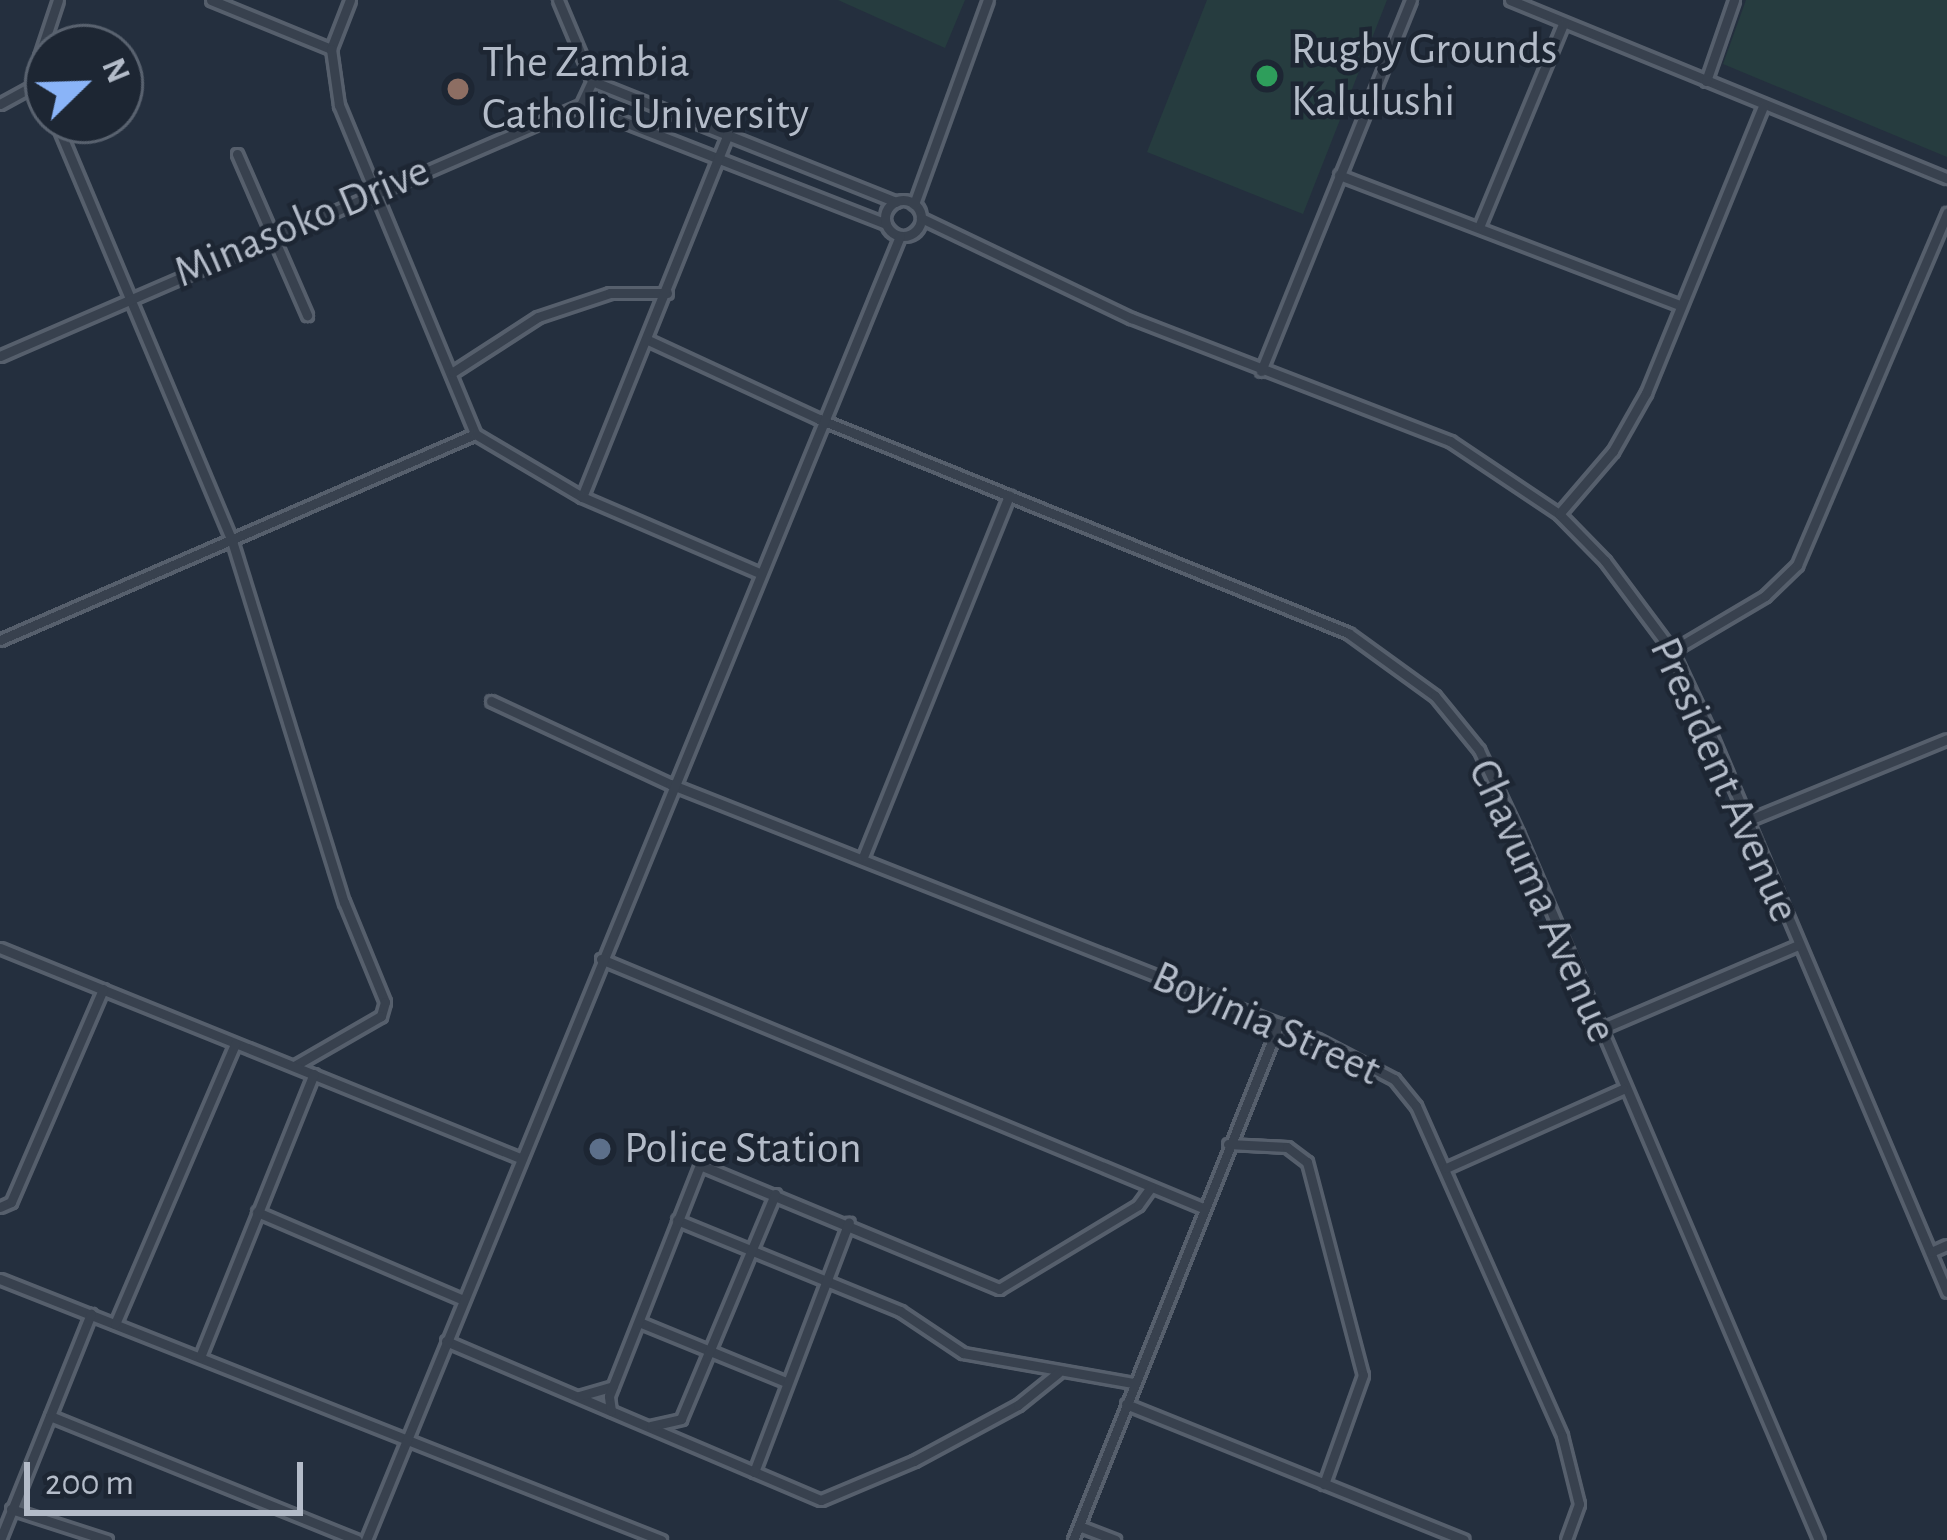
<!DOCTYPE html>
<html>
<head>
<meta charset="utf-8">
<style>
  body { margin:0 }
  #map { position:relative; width:1947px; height:1540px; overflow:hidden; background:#242f3e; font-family:"Alegreya Sans",sans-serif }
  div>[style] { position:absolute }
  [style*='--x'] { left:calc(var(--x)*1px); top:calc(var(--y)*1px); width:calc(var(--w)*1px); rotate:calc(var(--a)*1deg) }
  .green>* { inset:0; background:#263c3f }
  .roads { filter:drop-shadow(3px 0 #565f6c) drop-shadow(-3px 0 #565f6c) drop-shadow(0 3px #565f6c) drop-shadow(0 -3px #565f6c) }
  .minor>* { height:9px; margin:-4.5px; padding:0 4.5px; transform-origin:4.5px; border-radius:4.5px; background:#38414e }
  .minor>.ring { margin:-4.5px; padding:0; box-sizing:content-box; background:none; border:9px solid #38414e; border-radius:50% }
  .dots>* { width:33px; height:33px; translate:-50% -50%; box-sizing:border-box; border:6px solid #1d2633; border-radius:50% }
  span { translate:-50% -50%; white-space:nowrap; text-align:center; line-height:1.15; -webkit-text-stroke:9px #1d2633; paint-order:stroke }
  .poi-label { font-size:45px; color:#b4bcc9 }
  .left { translate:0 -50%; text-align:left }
  .street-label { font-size:45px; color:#b4bcc9 }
  .north { position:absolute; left:24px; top:24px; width:120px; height:120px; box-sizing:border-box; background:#1d2633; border:3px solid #59626f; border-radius:50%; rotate:67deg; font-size:33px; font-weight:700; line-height:48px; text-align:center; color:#b4bcc9 }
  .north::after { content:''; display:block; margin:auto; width:42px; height:54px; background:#8ab4f8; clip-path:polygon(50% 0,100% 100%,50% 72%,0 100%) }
  .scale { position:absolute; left:24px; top:1462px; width:279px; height:54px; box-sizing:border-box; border:6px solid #b4bcc9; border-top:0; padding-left:15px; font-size:36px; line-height:42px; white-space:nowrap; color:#b4bcc9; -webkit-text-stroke:9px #1d2633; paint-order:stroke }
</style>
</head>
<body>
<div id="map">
  <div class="green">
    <div style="clip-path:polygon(838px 0,965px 0,945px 48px)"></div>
    <div style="clip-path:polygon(1207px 0,1387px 0,1303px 214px,1147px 152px)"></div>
    <div style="clip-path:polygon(1746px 0,1947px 0,1947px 157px,1723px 64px)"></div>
  </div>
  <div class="roads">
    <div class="minor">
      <div style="--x:211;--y:0;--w:130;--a:22.2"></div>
      <div style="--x:350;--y:0;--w:53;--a:111.2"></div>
      <div style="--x:331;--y:49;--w:57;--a:81.9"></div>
      <div style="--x:339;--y:105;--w:356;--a:67.5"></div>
      <div style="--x:558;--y:0;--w:88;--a:67.2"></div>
      <div style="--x:1510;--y:0;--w:472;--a:22.2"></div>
      <div style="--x:592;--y:81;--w:327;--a:21.7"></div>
      <div style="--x:1706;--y:81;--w:86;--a:-70.9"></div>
      <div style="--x:0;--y:104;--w:48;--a:-28.7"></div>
      <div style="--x:48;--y:105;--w:49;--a:-100.6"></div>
      <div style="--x:39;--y:57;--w:60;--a:-71.6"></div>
      <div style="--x:581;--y:105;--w:327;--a:21.3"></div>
      <div style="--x:55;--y:120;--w:457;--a:67.2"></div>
      <div style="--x:232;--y:541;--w:378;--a:72.8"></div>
      <div style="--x:344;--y:902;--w:108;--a:67.7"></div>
      <div style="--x:385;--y:1002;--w:15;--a:106"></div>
      <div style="--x:381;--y:1016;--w:100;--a:150.1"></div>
      <div style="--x:237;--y:154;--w:176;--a:66.5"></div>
      <div style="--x:1339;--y:175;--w:362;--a:20.9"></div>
      <div class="ring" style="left:885px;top:200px;width:27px;height:27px"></div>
      <div style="--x:914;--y:204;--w:217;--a:-70.1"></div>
      <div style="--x:921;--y:218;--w:233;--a:25.5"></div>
      <div style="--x:1131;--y:318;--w:342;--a:21.1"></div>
      <div style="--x:1450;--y:441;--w:131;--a:33.8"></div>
      <div style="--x:1559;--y:514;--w:66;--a:45.6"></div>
      <div style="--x:1605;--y:561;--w:112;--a:53.3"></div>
      <div style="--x:1672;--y:651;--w:89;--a:64.9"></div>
      <div style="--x:1710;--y:732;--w:608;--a:67.06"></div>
      <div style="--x:1479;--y:227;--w:220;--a:-67.5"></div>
      <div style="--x:648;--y:340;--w:188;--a:24.8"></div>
      <div style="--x:819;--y:419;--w:571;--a:22.03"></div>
      <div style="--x:1348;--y:633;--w:107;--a:35.9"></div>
      <div style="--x:1435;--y:696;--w:70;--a:50.8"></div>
      <div style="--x:1479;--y:750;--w:92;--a:64.8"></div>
      <div style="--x:1518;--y:833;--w:768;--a:66.94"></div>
      <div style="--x:0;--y:356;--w:633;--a:-23.37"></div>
      <div style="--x:581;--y:105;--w:26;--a:-65"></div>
      <div style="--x:1261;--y:371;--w:400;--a:-68"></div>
      <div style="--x:453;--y:372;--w:101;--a:-32.9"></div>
      <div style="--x:538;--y:317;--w:76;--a:-18.4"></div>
      <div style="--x:610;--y:293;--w:57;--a:0"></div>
      <div style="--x:582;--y:497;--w:392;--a:-68.1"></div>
      <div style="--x:1559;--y:514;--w:83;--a:-49.4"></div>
      <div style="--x:1613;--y:451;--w:67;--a:-60.4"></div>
      <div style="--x:1646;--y:393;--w:309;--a:-67.8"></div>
      <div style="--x:0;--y:640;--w:518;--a:-23.45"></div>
      <div style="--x:475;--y:434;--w:124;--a:30.5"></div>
      <div style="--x:582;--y:497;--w:190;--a:23.2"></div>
      <div style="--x:1672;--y:651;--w:108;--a:-30.6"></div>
      <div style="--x:1765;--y:596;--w:45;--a:-44.1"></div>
      <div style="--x:1797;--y:565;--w:383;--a:-66.9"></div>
      <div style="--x:491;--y:701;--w:197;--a:24.9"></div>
      <div style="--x:670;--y:784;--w:695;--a:21.51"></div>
      <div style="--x:1317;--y:1039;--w:87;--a:27.5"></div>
      <div style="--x:1394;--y:1079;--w:35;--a:51"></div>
      <div style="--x:1416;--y:1106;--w:361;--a:66.1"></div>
      <div style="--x:1562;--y:1436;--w:70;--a:76"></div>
      <div style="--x:1579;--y:1504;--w:38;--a:110"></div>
      <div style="--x:1749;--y:820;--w:214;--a:-22.2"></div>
      <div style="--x:863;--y:857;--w:390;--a:-68"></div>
      <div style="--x:0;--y:948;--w:561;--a:21.99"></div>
      <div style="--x:601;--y:959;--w:651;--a:22.47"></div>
      <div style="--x:1601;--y:1029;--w:214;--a:-23.1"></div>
      <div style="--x:1228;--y:1144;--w:59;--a:2.9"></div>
      <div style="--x:1287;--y:1147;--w:25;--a:37"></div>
      <div style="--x:1307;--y:1162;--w:220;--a:75.3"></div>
      <div style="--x:1363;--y:1375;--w:116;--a:109.7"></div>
      <div style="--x:1446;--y:1168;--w:194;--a:-24.1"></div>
      <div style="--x:0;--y:1207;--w:12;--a:-24"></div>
      <div style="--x:11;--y:1202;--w:232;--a:-66.6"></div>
      <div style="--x:257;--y:1212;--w:224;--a:23.1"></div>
      <div style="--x:677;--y:1220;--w:241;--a:22.2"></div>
      <div style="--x:900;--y:1311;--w:76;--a:33.7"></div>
      <div style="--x:963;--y:1353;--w:174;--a:10"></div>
      <div style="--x:1931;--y:1252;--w:17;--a:-24"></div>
      <div style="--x:0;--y:1279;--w:711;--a:21.55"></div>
      <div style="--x:639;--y:1322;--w:159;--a:22.2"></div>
      <div style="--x:115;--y:1324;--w:305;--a:-66.8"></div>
      <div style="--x:446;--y:1341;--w:407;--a:23"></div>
      <div style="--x:821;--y:1500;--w:101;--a:-22.8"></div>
      <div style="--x:914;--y:1461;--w:118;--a:-28.3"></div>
      <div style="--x:1018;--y:1405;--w:51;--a:-38.7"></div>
      <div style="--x:200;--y:1357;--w:305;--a:-68.1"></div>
      <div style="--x:579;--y:1396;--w:35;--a:-16"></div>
      <div style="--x:1126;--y:1404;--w:364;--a:21.9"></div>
      <div style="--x:611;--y:1411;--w:15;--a:-98"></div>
      <div style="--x:609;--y:1396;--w:248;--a:-68.5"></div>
      <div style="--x:700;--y:1165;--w:324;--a:22.5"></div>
      <div style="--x:999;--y:1289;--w:162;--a:-31.1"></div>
      <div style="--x:1138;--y:1205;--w:22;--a:-54"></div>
      <div style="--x:50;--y:1416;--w:331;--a:22"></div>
      <div style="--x:651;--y:1426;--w:31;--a:-13"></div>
      <div style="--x:681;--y:1419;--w:244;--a:-67.3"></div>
      <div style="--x:754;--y:1472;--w:267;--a:-69.2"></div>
      <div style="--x:11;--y:1509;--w:101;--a:17.9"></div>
      <div style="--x:1079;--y:1526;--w:39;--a:21"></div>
      <div style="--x:0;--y:1540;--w:244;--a:-68.1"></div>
      <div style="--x:366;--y:1540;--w:1409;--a:-67.73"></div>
      <div style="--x:1073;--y:1540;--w:556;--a:-68.24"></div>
    </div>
  </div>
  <div class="dots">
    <div style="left:1267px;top:76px;background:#2e9e5b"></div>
    <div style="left:458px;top:89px;background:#8d6e63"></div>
    <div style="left:600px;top:1149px;background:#5c6f8a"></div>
  </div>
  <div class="poi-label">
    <span class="left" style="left:1291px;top:76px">Rugby Grounds<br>Kalulushi</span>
    <span class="left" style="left:482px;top:89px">The Zambia<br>Catholic University</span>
    <span class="left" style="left:624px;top:1149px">Police Station</span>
  </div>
  <div class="street-label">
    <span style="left:302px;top:222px;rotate:-23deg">Minasoko Drive</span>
    <span style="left:1724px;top:780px;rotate:66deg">President Avenue</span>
    <span style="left:1542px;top:901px;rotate:66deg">Chavuma Avenue</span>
    <span style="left:1266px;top:1024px;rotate:24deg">Boyinia Street</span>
  </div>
  <div class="north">N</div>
  <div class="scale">200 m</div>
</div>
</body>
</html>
